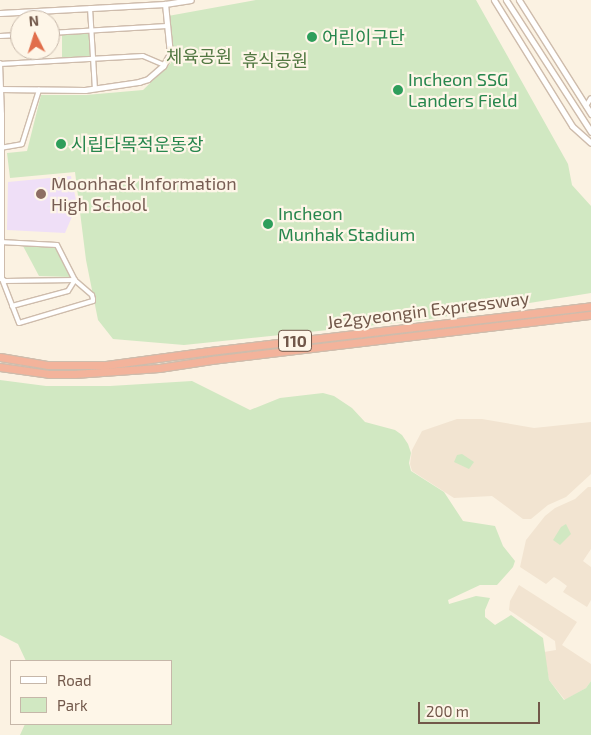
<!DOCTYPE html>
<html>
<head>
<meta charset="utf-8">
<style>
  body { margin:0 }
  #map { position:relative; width:591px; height:735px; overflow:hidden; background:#fbf2e2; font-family:"Exo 2","Noto Sans KR",sans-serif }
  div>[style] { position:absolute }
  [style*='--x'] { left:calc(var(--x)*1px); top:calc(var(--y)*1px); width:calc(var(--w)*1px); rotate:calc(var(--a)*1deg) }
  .residential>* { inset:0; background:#f2e4d1 }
  .education>* { inset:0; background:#efdff7 }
  .green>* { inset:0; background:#d1e8c2; transform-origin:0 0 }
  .roads { filter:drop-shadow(1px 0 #cebcac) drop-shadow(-1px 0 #cebcac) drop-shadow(0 1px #cebcac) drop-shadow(0 -1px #cebcac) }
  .minor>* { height:4px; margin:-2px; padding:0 2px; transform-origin:2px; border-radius:2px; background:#fff }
  .tertiary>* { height:4.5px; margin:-2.25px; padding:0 2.25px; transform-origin:2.25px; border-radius:2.25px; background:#fff }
  .secondary>* { height:5px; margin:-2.5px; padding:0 2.5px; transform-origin:2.5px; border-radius:2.5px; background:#fff }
  .motorway>* { height:7px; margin:-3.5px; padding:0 3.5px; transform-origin:3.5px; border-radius:3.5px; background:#f3b39b }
  .dots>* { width:14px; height:14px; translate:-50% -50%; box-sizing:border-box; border:2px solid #fef6e8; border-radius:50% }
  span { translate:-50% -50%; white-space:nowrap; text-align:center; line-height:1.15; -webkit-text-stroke:4.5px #fef6e8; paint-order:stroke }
  .shield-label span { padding:1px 4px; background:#fef6e8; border:1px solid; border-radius:4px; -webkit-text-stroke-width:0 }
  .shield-label { font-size:16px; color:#72584a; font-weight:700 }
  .leisure-label { font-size:18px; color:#27864d }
  .left { translate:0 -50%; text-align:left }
  .park-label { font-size:18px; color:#527842 }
  .education-label { font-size:18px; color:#785e54 }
  .street-label { font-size:18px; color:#72584a }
  .legend { position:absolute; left:10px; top:660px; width:162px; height:65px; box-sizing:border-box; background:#fef6e8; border:1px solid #c6b7a9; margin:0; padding:6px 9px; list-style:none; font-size:15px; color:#72584a }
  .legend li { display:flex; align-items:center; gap:10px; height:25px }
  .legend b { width:25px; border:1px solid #c6b7a9 }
  .north { position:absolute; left:10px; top:10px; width:50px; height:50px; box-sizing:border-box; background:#fef6e8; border:1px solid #c6b7a9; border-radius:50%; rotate:355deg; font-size:14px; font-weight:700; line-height:20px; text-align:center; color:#72584a }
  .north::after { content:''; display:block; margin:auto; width:18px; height:22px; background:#e16e4b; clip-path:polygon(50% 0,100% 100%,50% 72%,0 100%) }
  .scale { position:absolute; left:418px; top:702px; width:122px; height:22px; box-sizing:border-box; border:2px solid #72584a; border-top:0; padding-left:6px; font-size:15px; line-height:18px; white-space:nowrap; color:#72584a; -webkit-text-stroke:4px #fef6e8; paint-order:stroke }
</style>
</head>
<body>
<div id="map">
  <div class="residential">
    <div style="clip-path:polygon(457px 419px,482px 419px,534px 428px,591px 422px,591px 474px,566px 497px,548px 505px,531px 519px,523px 519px,492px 496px,454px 498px,412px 471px,410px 464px,412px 450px,422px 431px)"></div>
    <div style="clip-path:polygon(588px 487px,591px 487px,591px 549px,583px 561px,591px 567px,591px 600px,587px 607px,563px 592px,567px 586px,559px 580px,554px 577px,546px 584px,520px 567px,526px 540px,545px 516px,555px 508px,575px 499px)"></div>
    <div style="clip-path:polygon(519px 585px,577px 622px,562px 645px,591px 664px,591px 681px,586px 688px,565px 700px,549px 680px,544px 652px,556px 650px,555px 641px,509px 610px,510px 601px)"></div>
  </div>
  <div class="education">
    <div style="clip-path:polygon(71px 176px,77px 205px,65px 233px,7px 230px,8px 182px)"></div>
  </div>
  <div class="green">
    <div style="clip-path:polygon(256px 0,476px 0,568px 164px,572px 185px,591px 206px,591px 293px,424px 320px,184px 345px,113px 339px,98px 320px,86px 260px,75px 172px,10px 178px,7px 153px,27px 151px,41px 95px,86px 95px,143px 90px,171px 63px,168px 16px)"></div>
    <div style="left:90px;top:32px;width:25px;height:28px;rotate:90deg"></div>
    <div style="clip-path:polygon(23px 246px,55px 246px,71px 277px,39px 276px)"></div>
    <div style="clip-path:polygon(0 380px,46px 386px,110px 386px,192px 381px,250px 410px,280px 398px,323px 393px,334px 396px,352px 408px,365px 422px,395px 430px,402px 435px,408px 444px,411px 453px,409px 463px,411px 471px,444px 492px,463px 521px,495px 526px,503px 546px,515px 561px,513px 567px,497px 585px,480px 585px,448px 600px,449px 604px,476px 596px,490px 598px,485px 610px,485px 617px,495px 625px,511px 615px,543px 638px,549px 680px,564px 700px,586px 688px,591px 681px,591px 735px,20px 735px,25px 724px,171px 724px,171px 661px,26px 661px,18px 644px,0 635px)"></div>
    <div style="clip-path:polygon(462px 454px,474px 462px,469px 469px,454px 462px,457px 455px)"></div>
    <div style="clip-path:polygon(566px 524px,571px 534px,560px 545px,553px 540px,561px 527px)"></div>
  </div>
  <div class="roads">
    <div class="minor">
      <div style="--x:90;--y:8;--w:81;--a:86.5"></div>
      <div style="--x:50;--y:33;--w:117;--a:-3.4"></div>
      <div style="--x:0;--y:36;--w:20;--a:-3"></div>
      <div style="--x:0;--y:63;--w:51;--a:87.8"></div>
      <div style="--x:2;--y:114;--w:165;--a:90"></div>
      <div style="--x:2;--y:279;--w:47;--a:68.9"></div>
      <div style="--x:19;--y:323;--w:77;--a:-16.6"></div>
      <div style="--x:93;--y:301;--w:2;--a:-90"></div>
      <div style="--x:93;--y:299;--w:4;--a:-104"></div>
      <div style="--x:92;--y:295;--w:23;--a:-139"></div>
      <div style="--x:75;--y:280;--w:70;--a:179.2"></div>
      <div style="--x:5;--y:281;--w:4;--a:-146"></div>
      <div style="--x:2;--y:279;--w:2;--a:180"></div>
      <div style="--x:0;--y:64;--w:143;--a:-3.2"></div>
      <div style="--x:143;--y:56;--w:23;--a:23"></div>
      <div style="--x:586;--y:106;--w:9;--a:-58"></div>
      <div style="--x:0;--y:148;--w:22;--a:-10"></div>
      <div style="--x:22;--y:144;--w:57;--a:-72.5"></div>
      <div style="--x:0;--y:242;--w:57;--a:3"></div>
      <div style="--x:57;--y:245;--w:39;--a:63"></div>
      <div style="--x:12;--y:306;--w:58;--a:-15"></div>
      <div style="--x:68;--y:291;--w:13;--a:-58"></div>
    </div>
    <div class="tertiary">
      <div style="--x:0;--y:89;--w:85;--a:0.7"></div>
      <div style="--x:85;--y:90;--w:55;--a:-8.4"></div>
      <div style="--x:139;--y:82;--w:9;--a:-18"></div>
      <div style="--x:148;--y:79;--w:20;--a:-41"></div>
      <div style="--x:163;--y:66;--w:14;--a:-60"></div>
      <div style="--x:170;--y:54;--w:50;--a:-95.7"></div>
    </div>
    <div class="secondary">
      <div style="--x:494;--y:0;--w:148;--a:58.2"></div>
      <div style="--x:572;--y:126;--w:25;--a:42"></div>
      <div style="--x:506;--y:0;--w:157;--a:57.2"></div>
      <div style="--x:519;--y:0;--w:135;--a:57.7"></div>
      <div style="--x:0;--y:13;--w:165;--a:-3.1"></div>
      <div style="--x:165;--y:4;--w:26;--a:-9"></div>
    </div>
    <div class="motorway">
      <div style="--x:0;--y:357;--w:49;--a:9.5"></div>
      <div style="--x:48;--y:365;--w:58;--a:0"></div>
      <div style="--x:106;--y:365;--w:105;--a:-7.7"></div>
      <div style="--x:210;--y:351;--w:384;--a:-6.7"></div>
      <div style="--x:0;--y:367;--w:49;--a:8.1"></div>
      <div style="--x:49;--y:374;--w:25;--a:0"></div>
      <div style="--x:74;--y:374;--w:85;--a:-4"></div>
      <div style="--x:159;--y:368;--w:53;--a:-8.7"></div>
      <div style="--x:211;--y:360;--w:383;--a:-6.8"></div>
    </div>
  </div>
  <div class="dots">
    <div style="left:312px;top:37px;background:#2e9e5b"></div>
    <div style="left:398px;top:90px;background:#2e9e5b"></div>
    <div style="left:61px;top:144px;background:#2e9e5b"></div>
    <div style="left:41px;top:194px;background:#8d6e63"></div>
    <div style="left:268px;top:224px;background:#2e9e5b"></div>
  </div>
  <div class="shield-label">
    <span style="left:295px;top:341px">110</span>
  </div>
  <div class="leisure-label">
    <span class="left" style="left:322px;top:37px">어린이구단</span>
    <span class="left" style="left:408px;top:90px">Incheon SSG<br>Landers Field</span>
    <span class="left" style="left:71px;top:144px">시립다목적운동장</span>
    <span class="left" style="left:278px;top:224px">Incheon<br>Munhak Stadium</span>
  </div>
  <div class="park-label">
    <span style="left:199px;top:56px">체육공원</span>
    <span style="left:275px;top:60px">휴식공원</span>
  </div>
  <div class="education-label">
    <span class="left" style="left:51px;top:194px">Moonhack Information<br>High School</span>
  </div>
  <div class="street-label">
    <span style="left:428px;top:310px;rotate:-7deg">Je2gyeongin Expressway</span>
  </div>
  <ul class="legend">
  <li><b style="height:6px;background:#fff"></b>Road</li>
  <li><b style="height:14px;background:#d1e8c2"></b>Park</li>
  </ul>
  <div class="north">N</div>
  <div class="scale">200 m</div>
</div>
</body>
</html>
